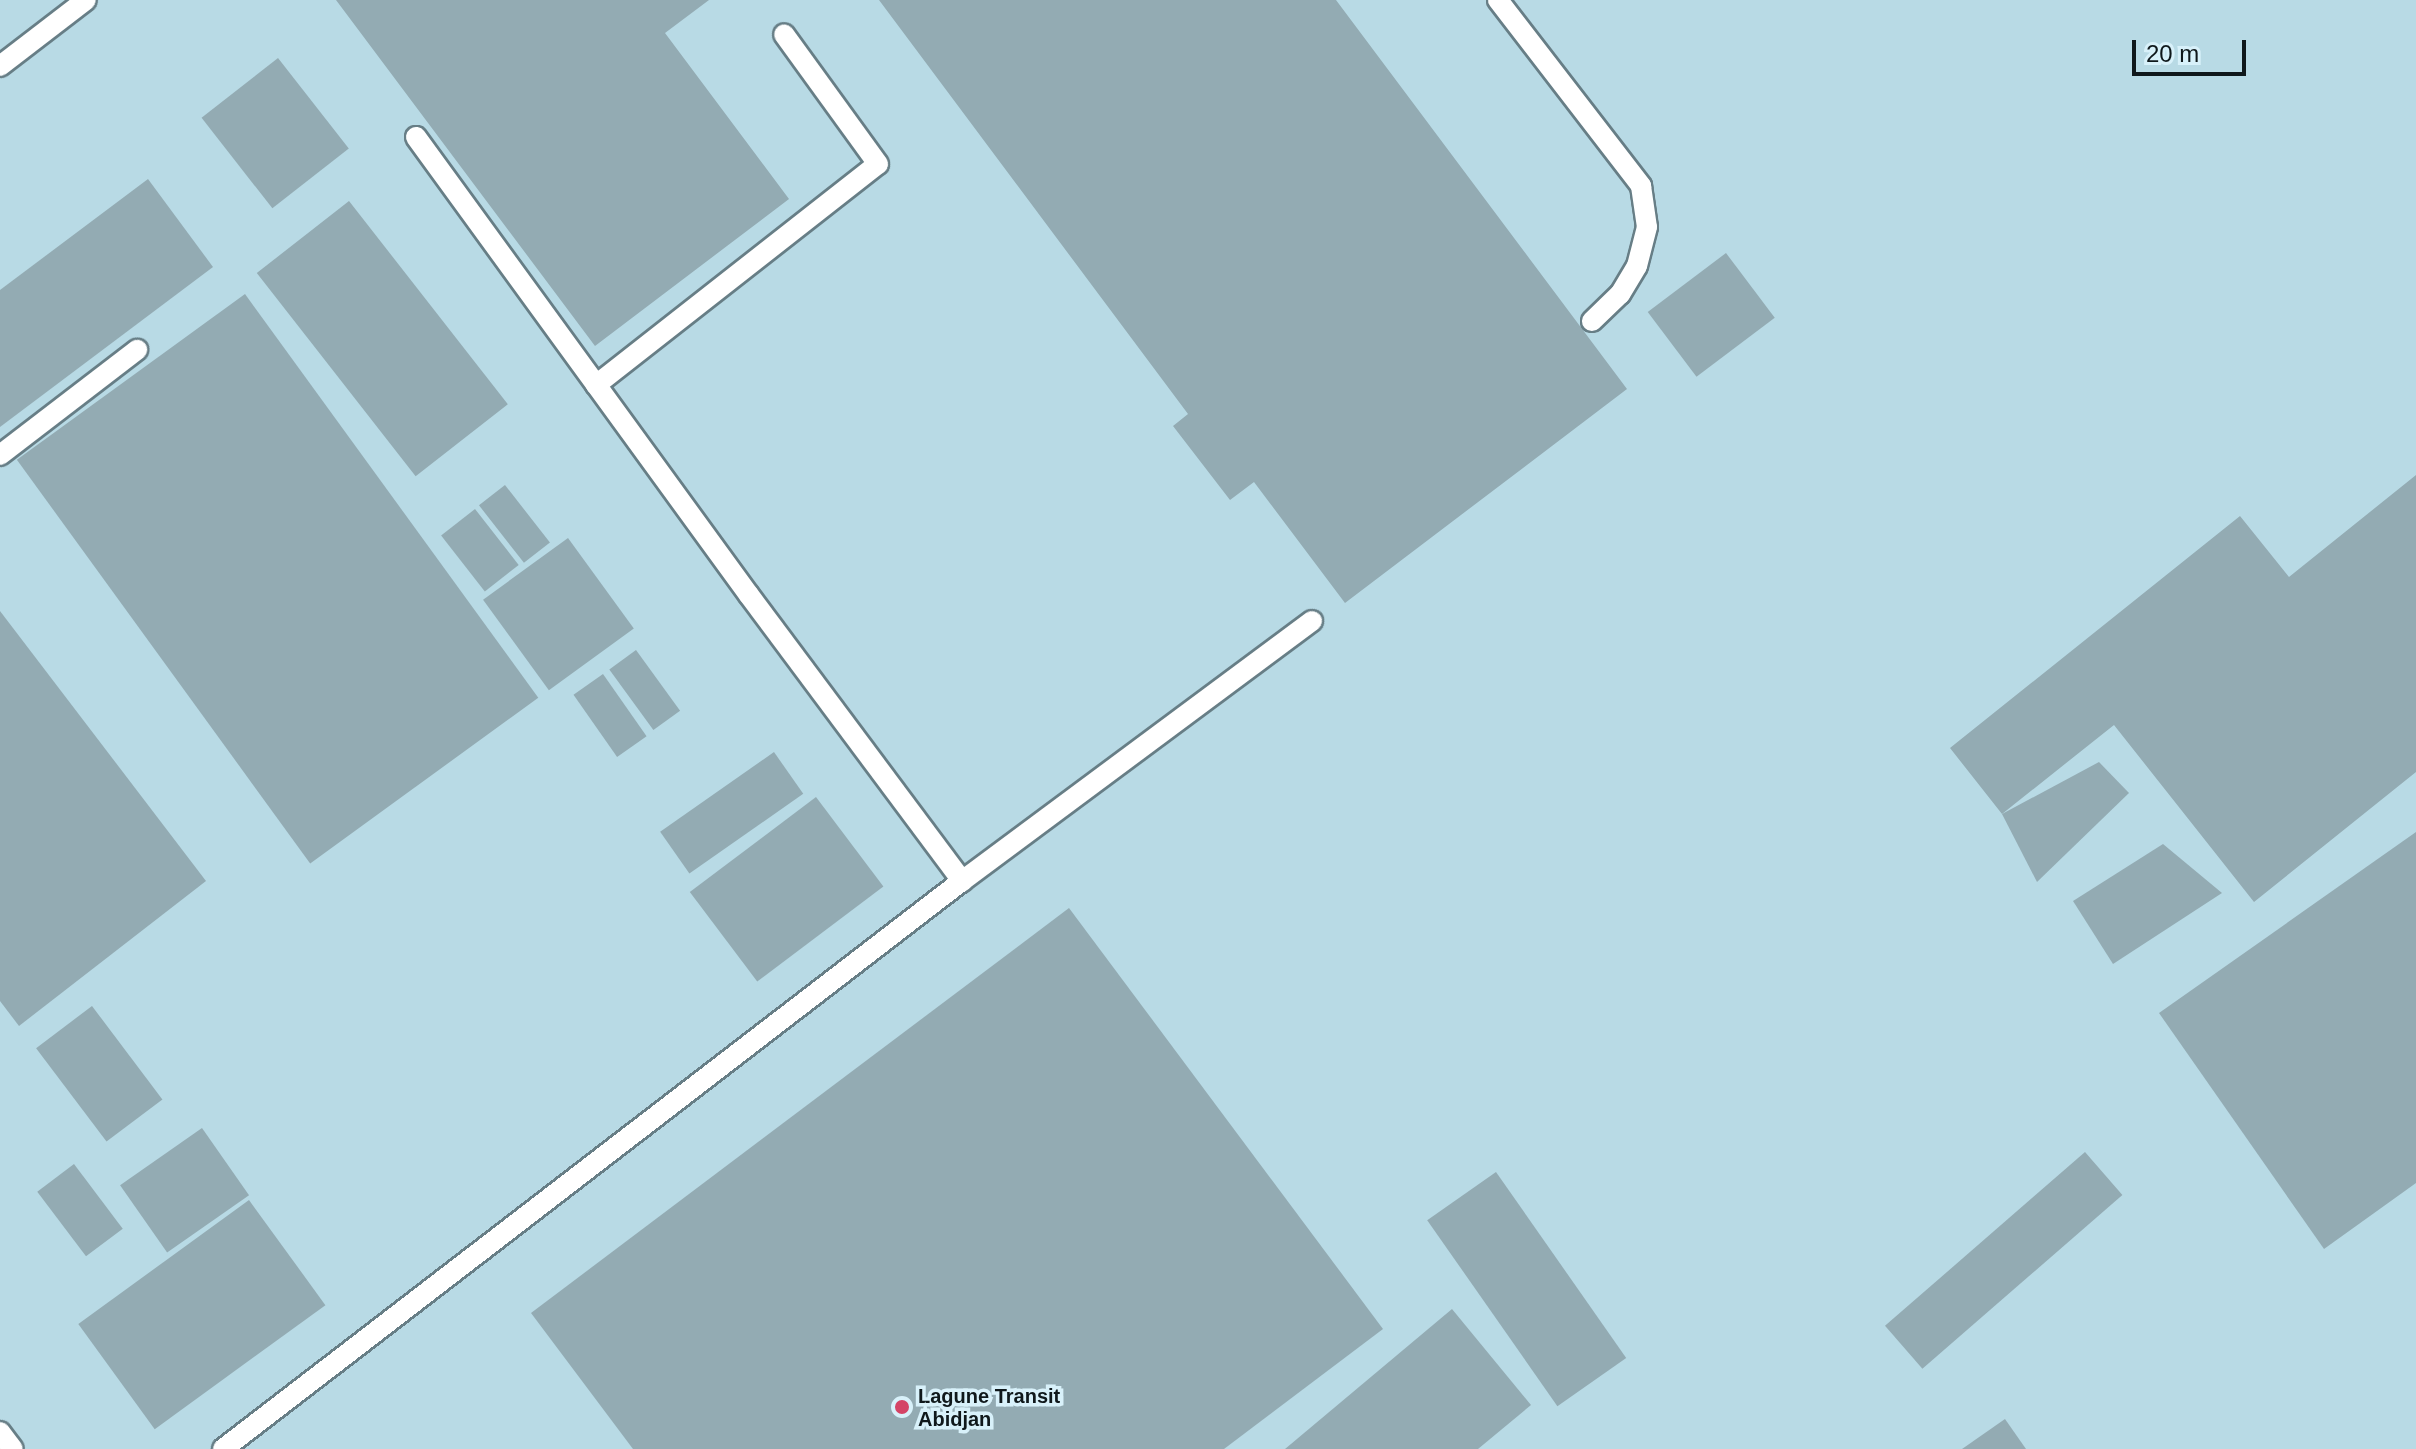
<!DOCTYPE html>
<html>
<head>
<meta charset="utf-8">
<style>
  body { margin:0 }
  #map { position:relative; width:2416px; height:1449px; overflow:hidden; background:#cbe4ed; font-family:Helvetica,sans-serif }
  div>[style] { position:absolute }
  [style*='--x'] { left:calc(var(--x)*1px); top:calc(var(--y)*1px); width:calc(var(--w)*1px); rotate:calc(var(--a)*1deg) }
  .built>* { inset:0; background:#b8dae5; transform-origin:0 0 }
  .building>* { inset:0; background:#93abb3; transform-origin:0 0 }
  .roads { filter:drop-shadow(2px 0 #677e86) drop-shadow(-2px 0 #677e86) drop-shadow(0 2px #677e86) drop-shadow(0 -2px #677e86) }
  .service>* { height:20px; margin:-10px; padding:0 10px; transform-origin:10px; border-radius:10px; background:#fff }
  .dots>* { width:22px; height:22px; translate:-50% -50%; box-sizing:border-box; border:4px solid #d8f1fa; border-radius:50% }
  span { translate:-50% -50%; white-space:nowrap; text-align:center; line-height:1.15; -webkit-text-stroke:7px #d8f1fa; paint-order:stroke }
  .poi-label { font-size:20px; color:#0f181b; font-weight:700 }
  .left { translate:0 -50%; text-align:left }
  .scale { position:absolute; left:2132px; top:40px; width:114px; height:36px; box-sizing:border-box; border:4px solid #0f181b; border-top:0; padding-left:10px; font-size:24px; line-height:28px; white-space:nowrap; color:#0f181b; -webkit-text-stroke:6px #d8f1fa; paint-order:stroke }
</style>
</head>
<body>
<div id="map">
  <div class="built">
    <div style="left:0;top:0;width:2416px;height:1449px"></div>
  </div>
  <div class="building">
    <div style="clip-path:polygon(336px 0,709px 0,665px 33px,789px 199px,595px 346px)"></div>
    <div style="clip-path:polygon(879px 0,1336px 0,1627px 389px,1345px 603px,1254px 482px,1230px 500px,1173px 426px,1188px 414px)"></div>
    <div style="left:278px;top:58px;width:115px;height:97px;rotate:52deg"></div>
    <div style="clip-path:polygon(148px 179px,213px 267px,0 427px,0 290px)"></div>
    <div style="left:349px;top:201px;width:258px;height:117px;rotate:52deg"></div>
    <div style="left:1726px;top:253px;width:81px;height:98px;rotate:53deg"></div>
    <div style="left:245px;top:294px;width:499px;height:282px;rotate:54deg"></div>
    <div style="clip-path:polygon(2416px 475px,2416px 772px,2254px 902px,2114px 725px,2002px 814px,1950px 748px,2240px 516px,2289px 577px)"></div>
    <div style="left:505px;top:485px;width:73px;height:33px;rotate:52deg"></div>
    <div style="left:475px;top:509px;width:71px;height:43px;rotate:52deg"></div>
    <div style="left:568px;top:538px;width:112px;height:105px;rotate:54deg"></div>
    <div style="clip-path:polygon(0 611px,206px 881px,19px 1026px,0 1001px)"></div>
    <div style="left:636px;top:650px;width:75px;height:33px;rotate:54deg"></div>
    <div style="left:603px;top:674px;width:76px;height:36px;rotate:55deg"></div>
    <div style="left:774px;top:752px;width:51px;height:139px;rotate:55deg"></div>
    <div style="clip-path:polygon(2099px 762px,2129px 793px,2037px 882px,2002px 814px)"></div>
    <div style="left:816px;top:797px;width:112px;height:158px;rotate:53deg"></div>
    <div style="clip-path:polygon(2416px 832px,2416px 1183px,2324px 1249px,2159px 1013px)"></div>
    <div style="clip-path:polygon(2163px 844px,2222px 893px,2113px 964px,2073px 901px)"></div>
    <div style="clip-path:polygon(1069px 908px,1383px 1329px,1224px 1449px,633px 1449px,531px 1313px)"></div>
    <div style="left:92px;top:1006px;width:117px;height:70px;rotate:53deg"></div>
    <div style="left:202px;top:1128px;width:82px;height:100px;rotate:55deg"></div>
    <div style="left:2085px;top:1152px;width:57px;height:265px;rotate:49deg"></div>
    <div style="left:74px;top:1164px;width:81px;height:46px;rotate:53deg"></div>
    <div style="left:1496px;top:1172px;width:227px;height:84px;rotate:55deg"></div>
    <div style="left:249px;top:1200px;width:130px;height:211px;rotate:54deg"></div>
    <div style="clip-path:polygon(1452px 1309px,1531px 1405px,1478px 1449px,1285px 1449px)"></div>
    <div style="clip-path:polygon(2005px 1419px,2026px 1449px,1962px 1449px)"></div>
  </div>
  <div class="roads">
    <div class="service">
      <div style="--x:1498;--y:0;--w:235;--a:52.4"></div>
      <div style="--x:1641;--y:186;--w:41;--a:81.7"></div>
      <div style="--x:1647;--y:227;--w:40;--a:104.4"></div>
      <div style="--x:1637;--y:266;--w:33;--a:121"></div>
      <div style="--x:1620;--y:294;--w:39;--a:136"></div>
      <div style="--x:0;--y:66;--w:108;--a:-37.5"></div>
      <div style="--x:416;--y:137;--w:566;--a:53.98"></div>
      <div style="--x:749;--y:595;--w:357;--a:53.3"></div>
      <div style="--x:596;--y:385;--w:358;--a:-38.1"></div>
      <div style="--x:878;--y:164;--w:160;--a:-125.9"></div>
      <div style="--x:0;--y:455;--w:173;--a:-37.5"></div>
      <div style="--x:0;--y:1432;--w:21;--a:53"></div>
      <div style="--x:223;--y:1449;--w:932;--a:-37.55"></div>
      <div style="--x:962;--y:881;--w:436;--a:-36.6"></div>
    </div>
  </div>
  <div class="dots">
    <div style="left:902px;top:1407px;background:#d44466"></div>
  </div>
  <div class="poi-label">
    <span class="left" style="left:918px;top:1408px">Lagune Transit<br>Abidjan</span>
  </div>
  <div class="scale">20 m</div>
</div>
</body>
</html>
